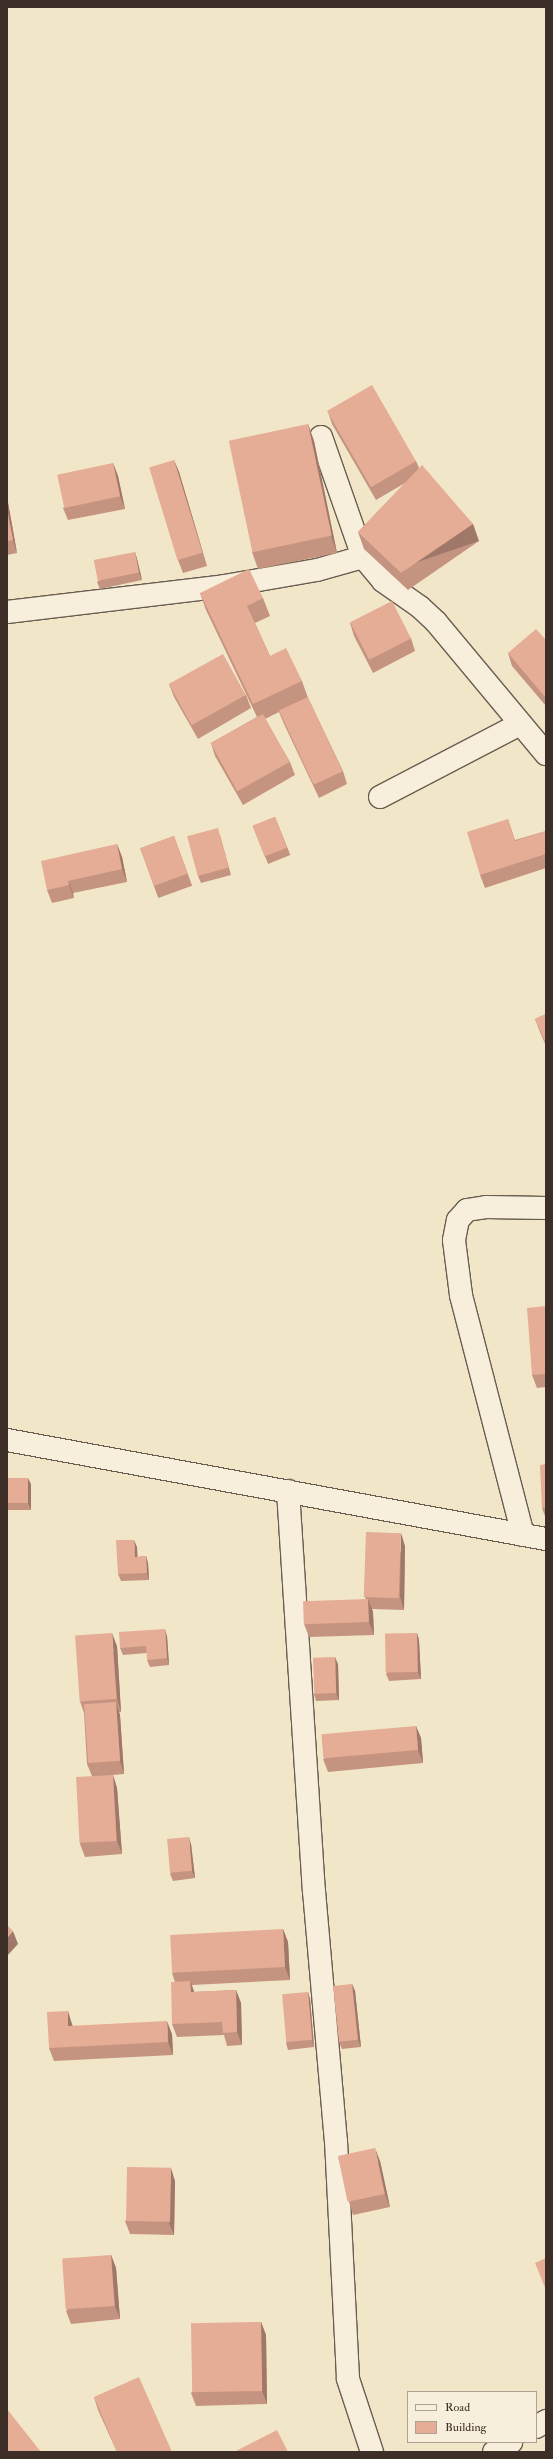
<!DOCTYPE html>
<html>
<head>
<meta charset="utf-8">
<style>
  body { margin:0 }
  #map { position:relative; width:553px; height:2459px; overflow:hidden; background:#f2e6c9; font-family:"IM FELL Double Pica",serif }
  div>[style] { position:absolute }
  [style*='--x'] { left:calc(var(--x)*1px); top:calc(var(--y)*1px); width:calc(var(--w)*1px); rotate:calc(var(--a)*1deg) }
  .roads { filter:drop-shadow(1px 0 #6a5d50) drop-shadow(-1px 0 #6a5d50) drop-shadow(0 1px #6a5d50) drop-shadow(0 -1px #6a5d50) }
  .minor>* { height:22px; margin:-11px; padding:0 11px; transform-origin:11px; border-radius:11px; background:#f7efdc }
  .wall>* { inset:0; background:#c59481; transform-origin:0 0 }
  .shaded-wall>* { inset:0; background:#a07869; transform-origin:0 0 }
  .building>* { inset:0; background:#e5ac96; transform-origin:0 0 }
  span { translate:-50% -50%; white-space:nowrap; text-align:center; line-height:1.15; -webkit-text-stroke:3px #f7efdc; paint-order:stroke }
  .frame { position:absolute; inset:0; border:8px solid #3d2f27; pointer-events:none }
  .legend { position:absolute; left:407px; top:2391px; width:130px; height:52px; box-sizing:border-box; background:#f7efdc; border:1px solid #ada294; margin:0; padding:5px 7px; list-style:none; font-size:12px; color:#3d2f27 }
  .legend li { display:flex; align-items:center; gap:8px; height:20px }
  .legend b { width:20px; border:1px solid #ada294 }
</style>
</head>
<body>
<div id="map">
  <div class="roads">
    <div class="minor">
      <div style="--x:321;--y:437;--w:127;--a:70.7"></div>
      <div style="--x:363;--y:557;--w:31;--a:50"></div>
      <div style="--x:383;--y:581;--w:45;--a:35.1"></div>
      <div style="--x:420;--y:607;--w:22;--a:43"></div>
      <div style="--x:436;--y:622;--w:172;--a:50.2"></div>
      <div style="--x:7;--y:612;--w:219;--a:-6.8"></div>
      <div style="--x:224;--y:586;--w:94;--a:-9.8"></div>
      <div style="--x:317;--y:570;--w:48;--a:-15.8"></div>
      <div style="--x:380;--y:797;--w:158;--a:-27.5"></div>
      <div style="--x:7;--y:1440;--w:548;--a:10.41"></div>
      <div style="--x:288;--y:1491;--w:401;--a:86.3"></div>
      <div style="--x:314;--y:1891;--w:251;--a:85"></div>
      <div style="--x:336;--y:2141;--w:238;--a:87.1"></div>
      <div style="--x:348;--y:2379;--w:77;--a:71.8"></div>
      <div style="--x:523;--y:1535;--w:248;--a:-104.5"></div>
      <div style="--x:461;--y:1295;--w:55;--a:-97.3"></div>
      <div style="--x:454;--y:1240;--w:20;--a:-79"></div>
      <div style="--x:458;--y:1220;--w:13;--a:-48"></div>
      <div style="--x:467;--y:1210;--w:19;--a:-9"></div>
      <div style="--x:486;--y:1207;--w:60;--a:1"></div>
      <div style="--x:536;--y:2427;--w:12;--a:-31"></div>
      <div style="--x:494;--y:2452;--w:20;--a:-30"></div>
    </div>
  </div>
  <div class="wall">
    <div style="clip-path:polygon(328px 412px,416px 461px,419px 468px,473px 524px,479px 541px,408px 590px,364px 549px,358px 532px,405px 483px,376px 500px,332px 424px)"></div>
    <div style="clip-path:polygon(308px 424px,314px 441px,337px 553px,258px 569px,252px 552px)"></div>
    <div style="clip-path:polygon(174px 460px,179px 472px,207px 566px,183px 573px,178px 560px)"></div>
    <div style="clip-path:polygon(113px 463px,118px 476px,125px 509px,68px 520px,63px 508px)"></div>
    <div style="clip-path:polygon(7px 497px,17px 553px,7px 555px)"></div>
    <div style="clip-path:polygon(135px 552px,137px 559px,142px 580px,100px 589px,97px 582px)"></div>
    <div style="clip-path:polygon(200px 593px,263px 598px,270px 616px,255px 623px,270px 656px,302px 681px,308px 698px,343px 771px,347px 784px,319px 798px,284px 724px,279px 712px,265px 719px,290px 762px,295px 775px,243px 805px,215px 756px,211px 743px,257px 717px,206px 610px)"></div>
    <div style="clip-path:polygon(350px 623px,411px 638px,415px 651px,373px 673px,354px 636px)"></div>
    <div style="clip-path:polygon(546px 640px,546px 706px,512px 666px,508px 653px)"></div>
    <div style="clip-path:polygon(169px 684px,246px 695px,251px 708px,198px 739px,174px 697px)"></div>
    <div style="left:275px;top:817px;width:41px;height:24px;rotate:68deg"></div>
    <div style="clip-path:polygon(508px 819px,515px 840px,546px 831px,546px 868px,485px 888px,480px 875px)"></div>
    <div style="clip-path:polygon(220px 835px,231px 875px,201px 883px,198px 876px)"></div>
    <div style="left:174px;top:836px;width:53px;height:36px;rotate:70deg"></div>
    <div style="clip-path:polygon(117px 844px,122px 857px,127px 882px,73px 893px,74px 898px,52px 903px,47px 890px)"></div>
    <div style="clip-path:polygon(546px 1014px,546px 1046px,540px 1032px,535px 1019px)"></div>
    <div style="clip-path:polygon(546px 1306px,546px 1387px,537px 1388px,532px 1375px)"></div>
    <div style="clip-path:polygon(546px 1464px,546px 1519px,542px 1508px)"></div>
    <div style="clip-path:polygon(7px 1478px,31px 1484px,31px 1510px,7px 1510px)"></div>
    <div style="clip-path:polygon(405px 1546px,404px 1610px,372px 1609px,373px 1612px,374px 1635px,309px 1637px,304px 1624px,366px 1599px,365px 1597px)"></div>
    <div style="clip-path:polygon(137px 1547px,137px 1557px,146px 1556px,148px 1563px,149px 1580px,121px 1581px,118px 1574px)"></div>
    <div style="clip-path:polygon(417px 1633px,419px 1640px,421px 1679px,389px 1681px,386px 1674px)"></div>
    <div style="clip-path:polygon(167px 1636px,169px 1665px,150px 1667px,147px 1660px,147px 1653px,123px 1655px,120px 1648px)"></div>
    <div style="clip-path:polygon(117px 1646px,121px 1712px,119px 1712px,120px 1715px,124px 1774px,113px 1775px,117px 1788px,122px 1854px,85px 1857px,80px 1844px,92px 1776px,87px 1764px,84px 1713px,80px 1701px)"></div>
    <div style="clip-path:polygon(338px 1664px,339px 1700px,316px 1701px,314px 1694px)"></div>
    <div style="clip-path:polygon(416px 1726px,421px 1738px,423px 1763px,328px 1772px,323px 1759px)"></div>
    <div style="clip-path:polygon(191px 1844px,195px 1878px,173px 1881px,170px 1874px)"></div>
    <div style="clip-path:polygon(283px 1929px,288px 1942px,290px 1980px,192px 1985px,194px 1992px,236px 1990px,241px 2003px,242px 2045px,227px 2046px,224px 2035px,177px 2037px,172px 2024px,175px 1982px,172px 1973px)"></div>
    <div style="clip-path:polygon(352px 1984px,355px 1991px,361px 2047px,342px 2049px,339px 2042px)"></div>
    <div style="clip-path:polygon(308px 1992px,310px 1999px,314px 2047px,288px 2050px,286px 2043px)"></div>
    <div style="clip-path:polygon(72px 2024px,73px 2026px,172px 2034px,173px 2055px,54px 2061px,49px 2048px)"></div>
    <div style="clip-path:polygon(380px 2161px,390px 2207px,353px 2215px,349px 2202px)"></div>
    <div style="clip-path:polygon(175px 2181px,174px 2235px,130px 2234px,125px 2221px)"></div>
    <div style="clip-path:polygon(111px 2255px,116px 2268px,120px 2319px,71px 2324px,66px 2311px)"></div>
    <div style="clip-path:polygon(261px 2322px,266px 2335px,267px 2404px,196px 2406px,191px 2393px)"></div>
    <div style="clip-path:polygon(94px 2397px,172px 2452px,117px 2452px,98px 2410px)"></div>
  </div>
  <div class="shaded-wall">
    <div style="clip-path:polygon(308px 424px,314px 441px,337px 553px,331px 536px)"></div>
    <div style="clip-path:polygon(174px 460px,179px 472px,207px 566px,203px 553px)"></div>
    <div style="clip-path:polygon(113px 463px,118px 476px,125px 509px,120px 496px)"></div>
    <div style="clip-path:polygon(7px 497px,17px 553px,13px 540px,7px 509px)"></div>
    <div style="left:473px;top:524px;width:18px;height:87px;rotate:71deg"></div>
    <div style="clip-path:polygon(135px 552px,137px 559px,142px 580px,139px 573px)"></div>
    <div style="clip-path:polygon(117px 844px,122px 857px,127px 882px,122px 869px)"></div>
    <div style="clip-path:polygon(68px 881px,73px 893px,74px 898px,69px 885px)"></div>
    <div style="clip-path:polygon(28px 1478px,31px 1484px,31px 1510px,28px 1503px)"></div>
    <div style="clip-path:polygon(401px 1533px,405px 1546px,404px 1610px,400px 1597px)"></div>
    <div style="clip-path:polygon(134px 1540px,137px 1547px,138px 1564px,135px 1557px)"></div>
    <div style="clip-path:polygon(146px 1556px,148px 1563px,149px 1580px,147px 1573px)"></div>
    <div style="clip-path:polygon(368px 1599px,373px 1612px,374px 1635px,369px 1622px)"></div>
    <div style="clip-path:polygon(165px 1629px,167px 1636px,169px 1665px,167px 1658px)"></div>
    <div style="clip-path:polygon(112px 1633px,117px 1646px,121px 1712px,117px 1699px)"></div>
    <div style="clip-path:polygon(417px 1633px,419px 1640px,421px 1679px,418px 1672px)"></div>
    <div style="clip-path:polygon(335px 1657px,338px 1664px,339px 1700px,336px 1693px)"></div>
    <div style="clip-path:polygon(116px 1702px,120px 1715px,124px 1774px,120px 1761px)"></div>
    <div style="clip-path:polygon(416px 1726px,421px 1738px,423px 1763px,418px 1750px)"></div>
    <div style="clip-path:polygon(113px 1775px,117px 1788px,122px 1854px,117px 1841px)"></div>
    <div style="clip-path:polygon(189px 1837px,191px 1844px,195px 1878px,192px 1871px)"></div>
    <div style="clip-path:polygon(283px 1929px,288px 1942px,290px 1980px,285px 1967px)"></div>
    <div style="clip-path:polygon(13px 1931px,18px 1944px,7px 1956px,7px 1938px)"></div>
    <div style="clip-path:polygon(190px 1981px,195px 1994px,191px 1992px)"></div>
    <div style="clip-path:polygon(352px 1984px,355px 1991px,361px 2047px,358px 2040px)"></div>
    <div style="clip-path:polygon(236px 1990px,241px 2003px,242px 2045px,237px 2032px)"></div>
    <div style="clip-path:polygon(308px 1992px,310px 1999px,314px 2047px,312px 2040px)"></div>
    <div style="clip-path:polygon(68px 2011px,72px 2024px,73px 2039px,68px 2026px)"></div>
    <div style="clip-path:polygon(167px 2021px,172px 2034px,173px 2055px,168px 2042px)"></div>
    <div style="clip-path:polygon(375px 2148px,380px 2161px,390px 2207px,385px 2194px)"></div>
    <div style="clip-path:polygon(171px 2168px,175px 2181px,174px 2235px,169px 2223px)"></div>
    <div style="clip-path:polygon(111px 2255px,116px 2268px,120px 2319px,115px 2306px)"></div>
    <div style="clip-path:polygon(261px 2322px,266px 2335px,267px 2404px,262px 2391px)"></div>
  </div>
  <div class="building">
    <div style="left:372px;top:385px;width:88px;height:52px;rotate:60deg"></div>
    <div style="left:308px;top:424px;width:114px;height:81px;rotate:78deg"></div>
    <div style="left:174px;top:460px;width:97px;height:26px;rotate:73deg"></div>
    <div style="left:113px;top:463px;width:34px;height:57px;rotate:78deg"></div>
    <div style="clip-path:polygon(422px 465px,473px 524px,401px 573px,358px 532px)"></div>
    <div style="clip-path:polygon(7px 509px,13px 540px,7px 541px)"></div>
    <div style="left:135px;top:552px;width:21px;height:42px;rotate:79deg"></div>
    <div style="clip-path:polygon(249px 569px,263px 598px,247px 606px,270px 656px,286px 648px,302px 681px,253px 704px,200px 593px)"></div>
    <div style="left:392px;top:601px;width:42px;height:47px;rotate:63deg"></div>
    <div style="clip-path:polygon(536px 629px,546px 640px,546px 696px,545px 697px,508px 653px)"></div>
    <div style="left:223px;top:654px;width:47px;height:62px;rotate:61deg"></div>
    <div style="left:308px;top:697px;width:82px;height:32px;rotate:65deg"></div>
    <div style="left:263px;top:714px;width:55px;height:60px;rotate:61deg"></div>
    <div style="left:275px;top:817px;width:33px;height:24px;rotate:69deg"></div>
    <div style="clip-path:polygon(508px 819px,515px 841px,546px 831px,546px 854px,480px 875px,467px 832px)"></div>
    <div style="left:218px;top:828px;width:41px;height:32px;rotate:75deg"></div>
    <div style="left:174px;top:836px;width:40px;height:36px;rotate:70deg"></div>
    <div style="clip-path:polygon(117px 844px,122px 869px,68px 881px,69px 885px,47px 890px,41px 861px)"></div>
    <div style="clip-path:polygon(546px 1014px,546px 1043px,535px 1019px)"></div>
    <div style="clip-path:polygon(546px 1306px,546px 1374px,532px 1375px,527px 1308px)"></div>
    <div style="clip-path:polygon(546px 1464px,546px 1508px,542px 1508px,540px 1465px)"></div>
    <div style="left:7px;top:1478px;width:21px;height:25px"></div>
    <div style="left:366px;top:1532px;width:35px;height:65px;rotate:2deg"></div>
    <div style="clip-path:polygon(116px 1540px,134px 1540px,135px 1557px,146px 1556px,147px 1573px,118px 1574px)"></div>
    <div style="left:368px;top:1599px;width:23px;height:65px;rotate:88deg"></div>
    <div style="clip-path:polygon(165px 1629px,167px 1658px,147px 1660px,146px 1646px,120px 1648px,119px 1632px)"></div>
    <div style="left:112px;top:1633px;width:66px;height:37px;rotate:86deg"></div>
    <div style="left:417px;top:1633px;width:39px;height:32px;rotate:89deg"></div>
    <div style="left:335px;top:1657px;width:36px;height:22px;rotate:88deg"></div>
    <div style="left:116px;top:1702px;width:59px;height:32px;rotate:86deg"></div>
    <div style="left:416px;top:1726px;width:24px;height:95px;rotate:85deg"></div>
    <div style="left:113px;top:1775px;width:66px;height:37px;rotate:87deg"></div>
    <div style="left:189px;top:1837px;width:34px;height:22px;rotate:85deg"></div>
    <div style="clip-path:polygon(7px 1925px,13px 1931px,7px 1938px)"></div>
    <div style="left:283px;top:1929px;width:38px;height:113px;rotate:87deg"></div>
    <div style="clip-path:polygon(190px 1981px,191px 1992px,236px 1990px,237px 2032px,223px 2033px,222px 2022px,172px 2024px,171px 1982px)"></div>
    <div style="left:352px;top:1984px;width:56px;height:19px;rotate:84deg"></div>
    <div style="left:308px;top:1992px;width:48px;height:26px;rotate:85deg"></div>
    <div style="clip-path:polygon(68px 2011px,68px 2026px,167px 2021px,168px 2042px,49px 2048px,47px 2012px)"></div>
    <div style="left:375px;top:2148px;width:47px;height:38px;rotate:78deg"></div>
    <div style="left:127px;top:2167px;width:44px;height:54px;rotate:1deg"></div>
    <div style="left:111px;top:2255px;width:51px;height:49px;rotate:86deg"></div>
    <div style="clip-path:polygon(546px 2258px,546px 2290px,535px 2263px)"></div>
    <div style="left:261px;top:2322px;width:69px;height:70px;rotate:89deg"></div>
    <div style="clip-path:polygon(139px 2377px,172px 2452px,117px 2452px,94px 2397px)"></div>
    <div style="clip-path:polygon(7px 2409px,41px 2452px,7px 2452px)"></div>
    <div style="clip-path:polygon(277px 2430px,288px 2452px,234px 2452px)"></div>
  </div>
  <div class="frame"></div>
  <ul class="legend">
  <li><b style="height:5px;background:#f7efdc"></b>Road</li>
  <li><b style="height:11px;background:#e5ac96"></b>Building</li>
  </ul>
</div>
</body>
</html>
